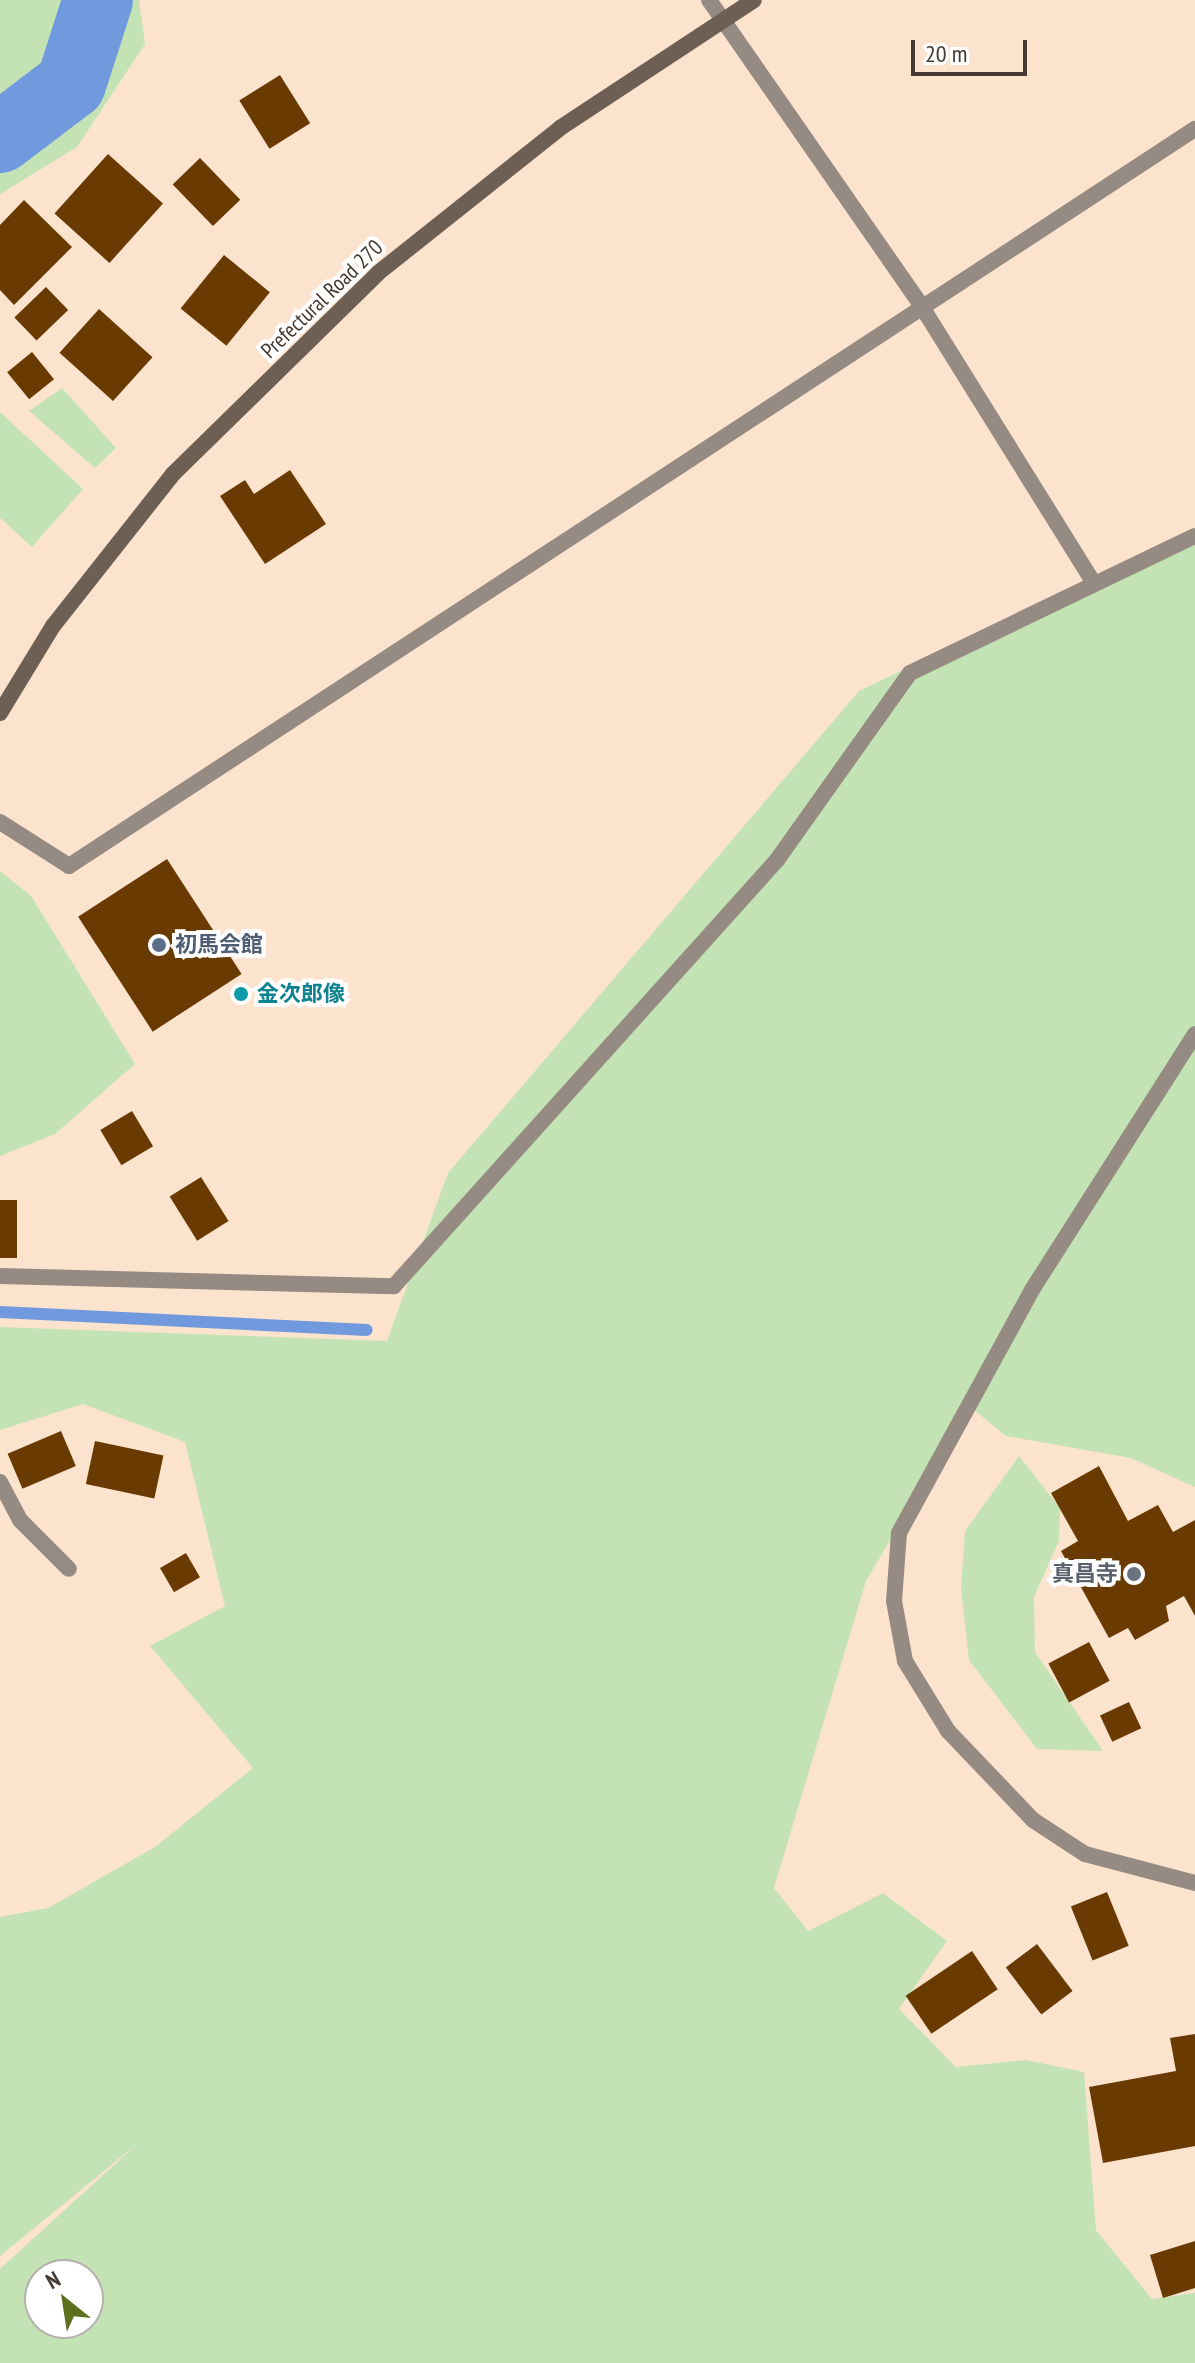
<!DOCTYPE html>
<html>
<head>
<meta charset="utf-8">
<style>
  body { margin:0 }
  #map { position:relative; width:1195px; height:2363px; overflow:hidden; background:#fbe3ce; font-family:"PT Sans Narrow","Noto Sans JP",sans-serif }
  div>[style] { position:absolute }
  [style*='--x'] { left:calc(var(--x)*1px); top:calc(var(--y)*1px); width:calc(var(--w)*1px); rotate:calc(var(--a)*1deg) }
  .green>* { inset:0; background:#c4e3b5 }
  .stream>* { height:12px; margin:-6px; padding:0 6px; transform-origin:6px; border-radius:6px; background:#7099de }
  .river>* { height:70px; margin:-35px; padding:0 35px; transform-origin:35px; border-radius:35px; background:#7099de }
  .building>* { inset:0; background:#693b02; transform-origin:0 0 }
  .service>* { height:16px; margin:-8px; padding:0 8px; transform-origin:8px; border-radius:8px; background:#958b82 }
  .minor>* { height:16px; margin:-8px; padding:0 8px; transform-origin:8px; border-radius:8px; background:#958b82 }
  .tertiary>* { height:16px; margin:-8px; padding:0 8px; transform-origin:8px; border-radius:8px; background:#958b82 }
  .secondary>* { height:16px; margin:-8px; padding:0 8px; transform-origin:8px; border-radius:8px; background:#6d5f53 }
  .dots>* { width:22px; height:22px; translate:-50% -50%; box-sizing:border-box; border:4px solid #fff; border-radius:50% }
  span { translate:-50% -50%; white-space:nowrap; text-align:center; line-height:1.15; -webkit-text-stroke:8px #fff; paint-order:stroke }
  .street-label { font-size:22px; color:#443a32 }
  .service-label { font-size:22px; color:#4e5e75; font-weight:700 }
  .left { translate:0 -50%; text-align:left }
  .culture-label { font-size:22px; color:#0d838f; font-weight:700 }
  .worship-label { font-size:22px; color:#5b616d; font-weight:700 }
  .right { translate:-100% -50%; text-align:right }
  .north { position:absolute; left:24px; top:2259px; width:80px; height:80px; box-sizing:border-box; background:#fff; border:2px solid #b4b0ad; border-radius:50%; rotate:330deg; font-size:22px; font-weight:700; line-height:32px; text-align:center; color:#443a32 }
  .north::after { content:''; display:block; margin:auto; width:28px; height:36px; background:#5c701f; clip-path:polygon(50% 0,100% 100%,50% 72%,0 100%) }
  .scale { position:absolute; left:911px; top:40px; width:116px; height:36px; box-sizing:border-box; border:4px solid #443a32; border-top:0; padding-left:10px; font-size:24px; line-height:28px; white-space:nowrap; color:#443a32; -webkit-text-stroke:6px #fff; paint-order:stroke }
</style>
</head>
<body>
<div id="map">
  <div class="green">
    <div style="clip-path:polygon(0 0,139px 0,145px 44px,77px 147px,0 194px)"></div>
    <div style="clip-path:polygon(62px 388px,116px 448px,95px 468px,29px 411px)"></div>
    <div style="clip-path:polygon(0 412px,83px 489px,32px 547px,0 518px)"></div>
    <div style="clip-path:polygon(evenodd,1195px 530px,1195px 1487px,1131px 1458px,1006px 1436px,963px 1401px,967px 1410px,866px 1581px,774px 1888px,808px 1931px,883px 1893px,947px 1941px,899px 2009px,956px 2067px,1026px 2060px,1084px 2072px,1096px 2230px,1152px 2299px,1195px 2293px,1195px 2363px,0 2363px,0 2269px,137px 2144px,0 2256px,0 1917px,48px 1908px,155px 1847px,253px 1768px,150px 1646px,225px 1606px,185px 1442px,83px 1404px,0 1430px,0 1327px,387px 1341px,448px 1173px,859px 691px,1195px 530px,40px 2275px,88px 2275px,88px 2323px,40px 2323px,40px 2275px)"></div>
    <div style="clip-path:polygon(0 871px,31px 896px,135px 1064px,55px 1134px,0 1156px)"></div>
    <div style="clip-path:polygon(1019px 1456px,1060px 1508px,1059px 1541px,1034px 1597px,1035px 1652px,1103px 1751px,1037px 1749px,969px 1660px,961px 1589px,965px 1531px)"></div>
  </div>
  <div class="stream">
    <div style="--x:0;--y:1312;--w:367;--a:2.8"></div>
  </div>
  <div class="river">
    <div style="--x:0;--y:138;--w:89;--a:-37.3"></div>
    <div style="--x:71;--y:84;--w:88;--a:-72.2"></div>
  </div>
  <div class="building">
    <div style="left:280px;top:75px;width:57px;height:48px;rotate:58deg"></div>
    <div style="left:108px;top:154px;width:74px;height:80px;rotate:42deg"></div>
    <div style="left:200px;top:158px;width:58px;height:38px;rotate:46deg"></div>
    <div style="clip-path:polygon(24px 200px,72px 247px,14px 305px,0 290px,0 225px)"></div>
    <div style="left:224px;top:255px;width:59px;height:69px;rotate:39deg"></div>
    <div style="left:46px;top:287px;width:32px;height:44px;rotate:46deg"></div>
    <div style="left:99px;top:309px;width:72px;height:59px;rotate:42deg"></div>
    <div style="left:32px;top:352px;width:35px;height:32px;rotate:51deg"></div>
    <div style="clip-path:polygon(290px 470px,326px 524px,265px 564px,220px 496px,245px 480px,254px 494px)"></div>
    <div style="left:167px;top:859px;width:137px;height:106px;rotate:57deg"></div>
    <div style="left:132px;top:1111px;width:41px;height:37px;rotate:59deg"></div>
    <div style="left:201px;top:1177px;width:52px;height:37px;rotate:58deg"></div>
    <div style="left:0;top:1200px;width:17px;height:58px"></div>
    <div style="left:61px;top:1431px;width:38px;height:58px;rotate:67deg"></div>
    <div style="left:95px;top:1441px;width:70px;height:44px;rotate:12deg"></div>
    <div style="clip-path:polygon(1099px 1466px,1128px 1521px,1158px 1505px,1173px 1532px,1195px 1520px,1195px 1616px,1184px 1596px,1166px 1606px,1169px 1621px,1135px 1640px,1128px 1628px,1109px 1638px,1061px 1551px,1078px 1541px,1051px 1493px)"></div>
    <div style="left:186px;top:1553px;width:28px;height:30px;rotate:60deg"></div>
    <div style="left:1089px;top:1642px;width:44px;height:46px;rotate:62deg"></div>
    <div style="left:1129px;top:1702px;width:29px;height:32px;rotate:65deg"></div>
    <div style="left:1107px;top:1892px;width:58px;height:39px;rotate:68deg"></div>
    <div style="left:1037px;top:1944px;width:59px;height:39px;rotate:53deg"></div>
    <div style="left:972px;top:1951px;width:46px;height:80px;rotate:56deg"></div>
    <div style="clip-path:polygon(1195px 2034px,1195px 2146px,1103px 2163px,1089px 2087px,1176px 2071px,1170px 2038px)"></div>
    <div style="clip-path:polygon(1195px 2241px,1195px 2288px,1163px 2298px,1150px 2255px)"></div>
  </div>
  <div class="service">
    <div style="--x:709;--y:0;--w:374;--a:55.2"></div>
    <div style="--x:922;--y:307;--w:322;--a:58.1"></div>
    <div style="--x:0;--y:1276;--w:394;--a:1.5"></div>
    <div style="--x:394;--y:1286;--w:573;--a:-48.04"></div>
    <div style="--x:777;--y:860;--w:229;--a:-54.6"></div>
    <div style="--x:910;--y:673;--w:316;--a:-25.7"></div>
  </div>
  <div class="minor">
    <div style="--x:0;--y:822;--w:82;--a:32.5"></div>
    <div style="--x:69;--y:866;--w:1346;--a:-33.21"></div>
    <div style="--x:0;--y:1482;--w:43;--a:62.2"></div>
    <div style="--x:20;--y:1520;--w:69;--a:45"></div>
  </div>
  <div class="tertiary">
    <div style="--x:1195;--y:1034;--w:303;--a:122.5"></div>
    <div style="--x:1032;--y:1290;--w:277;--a:118.7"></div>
    <div style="--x:899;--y:1533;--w:68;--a:94.2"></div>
    <div style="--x:894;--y:1601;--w:61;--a:79.6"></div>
    <div style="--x:905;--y:1661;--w:82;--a:58.4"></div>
    <div style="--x:948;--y:1731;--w:123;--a:46.3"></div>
    <div style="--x:1033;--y:1820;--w:62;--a:33.2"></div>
    <div style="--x:1085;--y:1854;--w:114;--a:14.8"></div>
  </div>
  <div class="secondary">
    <div style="--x:0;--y:713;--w:102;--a:-58.7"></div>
    <div style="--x:53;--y:626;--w:194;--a:-51.7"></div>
    <div style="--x:173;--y:474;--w:287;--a:-44.4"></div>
    <div style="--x:378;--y:273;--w:233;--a:-38.5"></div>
    <div style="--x:560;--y:128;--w:232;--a:-33.4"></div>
  </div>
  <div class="dots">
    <div style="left:159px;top:945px;background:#5c6f8a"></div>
    <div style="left:241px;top:994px;background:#0f9aa8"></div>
    <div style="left:1134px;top:1574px;background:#6b7280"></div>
  </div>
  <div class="street-label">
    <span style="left:322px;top:299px;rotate:-44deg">Prefectural Road 270</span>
  </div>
  <div class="service-label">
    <span class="left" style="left:175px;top:945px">初馬会館</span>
  </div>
  <div class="culture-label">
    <span class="left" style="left:257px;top:994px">金次郎像</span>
  </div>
  <div class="worship-label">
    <span class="right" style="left:1118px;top:1574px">真昌寺</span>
  </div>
  <div class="north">N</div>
  <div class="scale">20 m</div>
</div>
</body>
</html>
